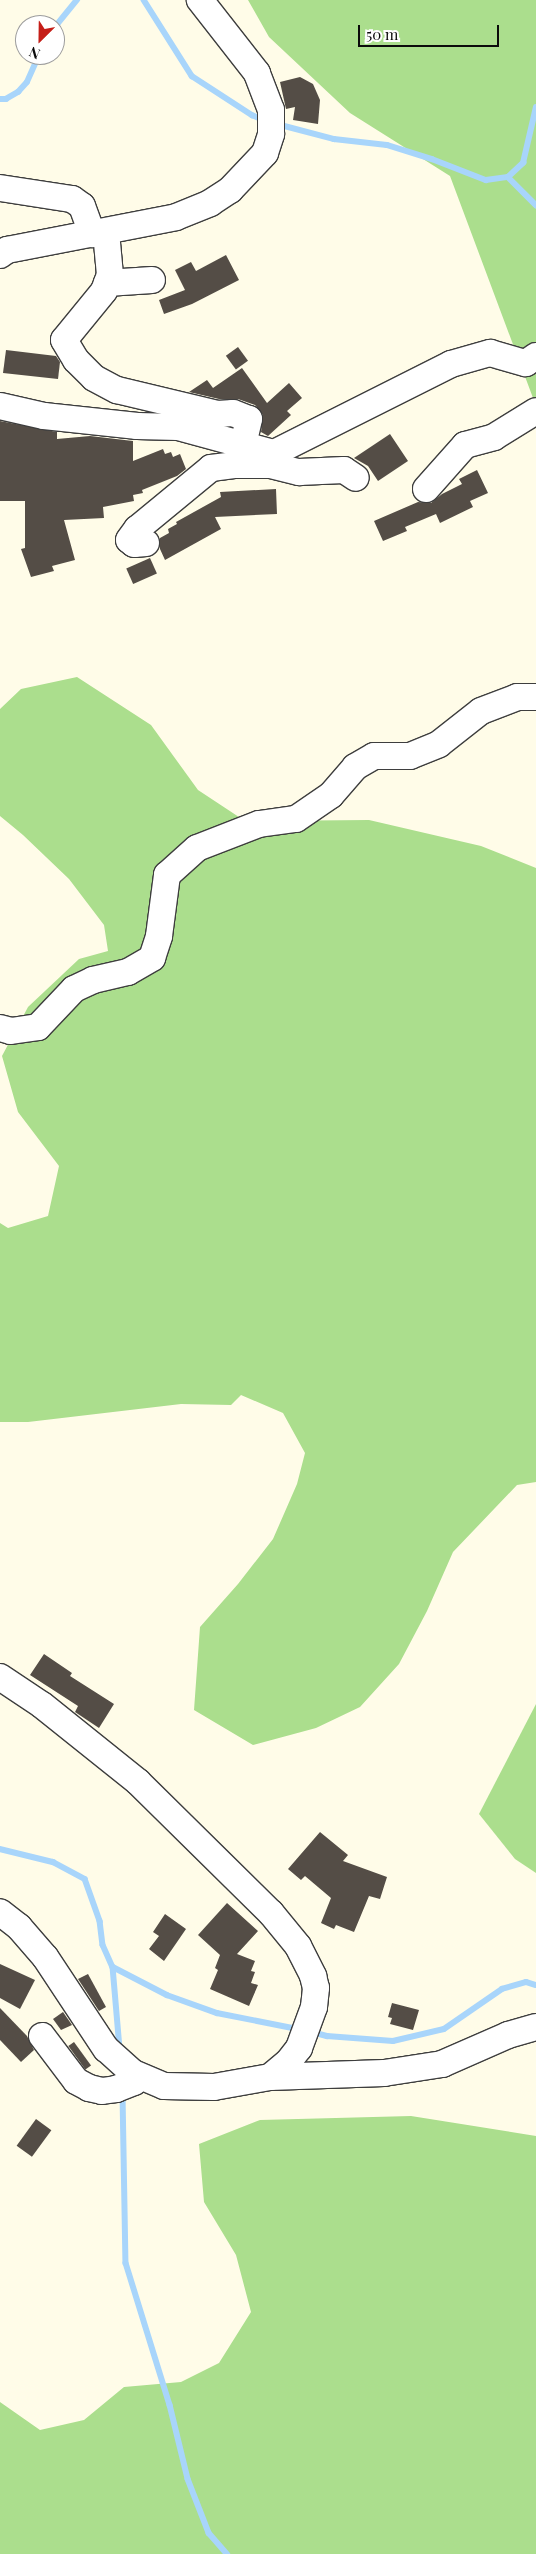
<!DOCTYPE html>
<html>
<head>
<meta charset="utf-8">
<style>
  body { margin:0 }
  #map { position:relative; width:536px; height:2554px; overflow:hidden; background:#fffce8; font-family:"Playfair Display",serif }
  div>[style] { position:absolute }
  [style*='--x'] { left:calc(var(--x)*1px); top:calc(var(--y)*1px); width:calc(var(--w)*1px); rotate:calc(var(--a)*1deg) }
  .forest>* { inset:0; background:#abde8d }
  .stream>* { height:5.5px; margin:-2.75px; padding:0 2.75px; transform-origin:2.75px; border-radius:2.75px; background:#a8d5fb }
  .building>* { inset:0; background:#544d46; transform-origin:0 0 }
  .roads { filter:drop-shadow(1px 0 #3e3e3e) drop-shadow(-1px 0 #3e3e3e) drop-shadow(0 1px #3e3e3e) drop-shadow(0 -1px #3e3e3e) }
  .minor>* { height:26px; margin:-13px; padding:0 13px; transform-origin:13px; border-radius:13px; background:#fff }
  span { translate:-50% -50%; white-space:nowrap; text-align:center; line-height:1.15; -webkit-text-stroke:5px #fff; paint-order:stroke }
  .north { position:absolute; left:15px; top:15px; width:50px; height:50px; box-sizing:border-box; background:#fff; border:1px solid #9d9d9d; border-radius:50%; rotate:203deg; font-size:14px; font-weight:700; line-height:20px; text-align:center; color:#0b0b0b }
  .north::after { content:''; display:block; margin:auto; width:18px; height:22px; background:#c51e18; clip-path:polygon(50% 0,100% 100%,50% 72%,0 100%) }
  .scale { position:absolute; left:358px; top:25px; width:141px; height:22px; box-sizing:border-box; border:2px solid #0b0b0b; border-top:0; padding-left:6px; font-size:15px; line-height:18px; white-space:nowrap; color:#0b0b0b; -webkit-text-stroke:4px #fff; paint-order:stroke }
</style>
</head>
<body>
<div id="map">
  <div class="forest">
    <div style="clip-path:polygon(248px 0,536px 0,536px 406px,450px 176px,350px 113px,269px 37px)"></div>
    <div style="clip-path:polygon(77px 677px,151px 725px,198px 790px,245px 821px,369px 820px,481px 846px,536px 868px,536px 1482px,517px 1485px,453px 1552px,427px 1611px,399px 1664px,360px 1707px,316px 1728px,253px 1745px,194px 1710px,200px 1627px,238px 1584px,273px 1539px,297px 1484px,305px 1453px,283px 1413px,241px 1395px,231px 1405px,181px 1404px,28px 1422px,0 1422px,0 1223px,8px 1228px,48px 1216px,59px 1166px,18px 1112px,2px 1056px,28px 1007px,79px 959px,108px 951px,104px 925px,69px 879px,23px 835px,0 816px,0 709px,21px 689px)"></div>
    <div style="clip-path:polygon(536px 1704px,536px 1873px,515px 1859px,479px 1814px)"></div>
    <div style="clip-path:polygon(411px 2116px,536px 2136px,536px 2554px,0 2554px,0 2402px,40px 2430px,84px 2420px,124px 2387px,181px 2382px,219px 2363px,251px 2312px,236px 2255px,204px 2202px,199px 2144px,260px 2120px)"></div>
  </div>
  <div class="stream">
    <div style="--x:144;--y:0;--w:90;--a:57.7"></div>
    <div style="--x:192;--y:76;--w:72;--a:33"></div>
    <div style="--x:252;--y:115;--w:13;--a:23"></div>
    <div style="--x:55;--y:27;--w:35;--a:-51"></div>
    <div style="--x:0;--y:99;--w:6;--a:0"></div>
    <div style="--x:6;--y:99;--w:14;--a:-30"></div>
    <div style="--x:18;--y:92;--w:13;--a:-48"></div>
    <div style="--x:27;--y:82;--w:30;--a:-66"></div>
    <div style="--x:277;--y:124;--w:59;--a:14.7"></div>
    <div style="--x:334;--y:139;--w:53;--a:6.5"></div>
    <div style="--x:387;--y:145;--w:47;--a:17.3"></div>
    <div style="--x:432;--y:159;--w:58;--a:21.3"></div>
    <div style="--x:486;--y:180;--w:22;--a:-8"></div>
    <div style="--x:508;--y:177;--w:21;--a:-43"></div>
    <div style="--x:523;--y:163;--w:57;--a:-76.9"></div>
    <div style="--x:508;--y:177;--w:40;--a:45"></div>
    <div style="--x:0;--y:1849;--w:55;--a:13.8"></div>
    <div style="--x:53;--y:1862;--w:36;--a:28"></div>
    <div style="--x:85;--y:1879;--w:45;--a:70.3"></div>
    <div style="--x:100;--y:1921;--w:24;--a:83"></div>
    <div style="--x:103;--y:1945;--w:24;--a:66"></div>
    <div style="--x:113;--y:1967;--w:61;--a:27.4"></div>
    <div style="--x:167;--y:1995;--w:53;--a:19.8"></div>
    <div style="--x:217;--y:2013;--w:83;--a:11.2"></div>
    <div style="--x:113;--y:1967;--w:82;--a:85.1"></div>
    <div style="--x:312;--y:2032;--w:16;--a:15"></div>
    <div style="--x:327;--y:2036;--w:66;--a:4.3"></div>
    <div style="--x:393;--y:2041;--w:52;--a:-13.2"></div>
    <div style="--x:444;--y:2029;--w:70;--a:-34.6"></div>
    <div style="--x:502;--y:1989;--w:25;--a:-16"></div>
    <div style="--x:526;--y:1982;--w:10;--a:17"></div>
    <div style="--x:123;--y:2094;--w:169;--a:89"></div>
    <div style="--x:126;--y:2263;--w:149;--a:72.8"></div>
    <div style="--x:170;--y:2405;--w:76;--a:76.3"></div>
    <div style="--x:188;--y:2479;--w:58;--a:68.7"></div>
    <div style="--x:209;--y:2533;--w:28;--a:49"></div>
  </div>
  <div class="building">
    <div style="clip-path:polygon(300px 77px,313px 84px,320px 100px,318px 124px,293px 120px,295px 107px,286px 109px,280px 82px)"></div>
    <div style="clip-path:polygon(226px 255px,239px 280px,192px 304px,164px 314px,159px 300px,185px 290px,175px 270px,191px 262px,196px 271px)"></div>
    <div style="left:238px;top:347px;width:17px;height:15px;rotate:54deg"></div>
    <div style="clip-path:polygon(6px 350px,56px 356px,60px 362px,58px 379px,3px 373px)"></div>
    <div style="clip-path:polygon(242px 368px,267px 403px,289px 383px,302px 398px,287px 411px,291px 415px,268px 436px,261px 432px,263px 415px,255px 405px,238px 399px,219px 399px,189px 392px,207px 380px,213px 388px)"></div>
    <div style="clip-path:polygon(0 421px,57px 432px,57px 439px,90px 436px,133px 441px,133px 461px,163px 449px,165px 454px,171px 452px,173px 457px,180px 454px,186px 469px,177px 476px,142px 490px,143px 493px,133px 495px,134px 501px,103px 507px,104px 518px,64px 520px,75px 560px,52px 566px,54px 571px,31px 577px,21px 549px,25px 548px,25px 501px,0 501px)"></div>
    <div style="clip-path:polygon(390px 434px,408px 461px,378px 481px,368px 466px,354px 458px)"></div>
    <div style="clip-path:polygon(477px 470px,488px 493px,470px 501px,473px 507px,440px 523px,436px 514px,405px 527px,407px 531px,383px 541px,374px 521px,418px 502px,431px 503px,442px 494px,462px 484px,459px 479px)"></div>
    <div style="clip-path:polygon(276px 489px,277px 514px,215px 517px,221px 529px,165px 560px,160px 549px,160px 538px,169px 533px,168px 529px,177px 524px,176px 522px,221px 497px,220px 492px)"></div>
    <div style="left:150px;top:558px;width:17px;height:26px;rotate:66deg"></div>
    <div style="clip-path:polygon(44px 1654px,72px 1673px,70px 1676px,114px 1704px,99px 1728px,75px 1712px,78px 1706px,30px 1675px)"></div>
    <div style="clip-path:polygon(320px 1832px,348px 1855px,343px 1861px,387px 1877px,380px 1899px,369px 1896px,354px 1932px,336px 1925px,334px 1929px,321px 1923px,331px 1898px,305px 1876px,301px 1880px,288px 1869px)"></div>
    <div style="clip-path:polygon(227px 1903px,258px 1931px,237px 1954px,255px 1961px,251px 1971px,255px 1972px,251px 1983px,258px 1985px,249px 2006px,210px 1989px,218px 1970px,215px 1968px,220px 1955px,198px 1935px)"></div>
    <div style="clip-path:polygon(165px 1914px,186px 1929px,164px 1961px,149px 1949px,159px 1936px,153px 1932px)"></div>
    <div style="clip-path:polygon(0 1964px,35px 1980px,20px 2009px,0 1998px)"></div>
    <div style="clip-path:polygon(88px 1974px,106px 2007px,99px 2011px,78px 1979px)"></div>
    <div style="clip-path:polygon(392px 2003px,419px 2010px,413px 2030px,390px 2024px,392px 2018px,388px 2017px)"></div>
    <div style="clip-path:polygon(0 2008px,27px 2036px,34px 2050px,21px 2062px,0 2040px)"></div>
    <div style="clip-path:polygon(63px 2012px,72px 2025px,61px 2030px,53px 2019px)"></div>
    <div style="left:74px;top:2042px;width:29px;height:7px;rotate:54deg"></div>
    <div style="left:36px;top:2119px;width:19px;height:33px;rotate:36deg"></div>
  </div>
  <div class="roads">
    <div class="minor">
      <div style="--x:0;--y:188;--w:73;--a:8.7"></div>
      <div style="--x:72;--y:199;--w:12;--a:35"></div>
      <div style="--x:82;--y:206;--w:30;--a:70"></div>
      <div style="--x:106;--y:232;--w:43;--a:84.7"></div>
      <div style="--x:110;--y:275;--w:17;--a:111"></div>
      <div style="--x:104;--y:291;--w:63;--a:129.2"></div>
      <div style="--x:64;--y:340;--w:23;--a:59"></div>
      <div style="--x:76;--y:360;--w:25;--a:45"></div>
      <div style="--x:94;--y:378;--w:26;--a:28"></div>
      <div style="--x:117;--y:390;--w:104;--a:13.4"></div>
      <div style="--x:218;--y:414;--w:15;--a:-4"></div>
      <div style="--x:233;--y:413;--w:17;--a:21"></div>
      <div style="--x:249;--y:419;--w:26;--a:103"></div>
      <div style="--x:0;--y:255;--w:9;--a:-36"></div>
      <div style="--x:7;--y:250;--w:172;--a:-11"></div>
      <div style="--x:176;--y:217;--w:37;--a:-22"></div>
      <div style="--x:210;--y:203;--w:24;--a:-33"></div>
      <div style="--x:230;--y:190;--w:51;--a:-46.6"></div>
      <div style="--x:265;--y:153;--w:20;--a:-72"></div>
      <div style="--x:271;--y:134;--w:24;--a:-90"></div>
      <div style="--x:271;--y:110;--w:40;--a:-111"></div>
      <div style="--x:257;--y:73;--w:93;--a:-128"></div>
      <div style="--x:107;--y:283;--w:45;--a:-3.8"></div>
      <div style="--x:0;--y:406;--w:45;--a:12.8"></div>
      <div style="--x:44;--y:416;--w:94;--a:6.1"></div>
      <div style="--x:137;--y:426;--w:41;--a:1.4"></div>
      <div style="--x:178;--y:427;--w:99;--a:15.2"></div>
      <div style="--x:274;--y:453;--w:198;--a:-26.7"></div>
      <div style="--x:451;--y:364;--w:41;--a:-15.8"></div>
      <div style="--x:490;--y:353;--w:37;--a:16"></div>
      <div style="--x:526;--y:363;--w:12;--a:-35"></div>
      <div style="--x:426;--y:489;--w:59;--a:-48.4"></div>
      <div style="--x:465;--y:445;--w:30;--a:-15"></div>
      <div style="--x:494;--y:437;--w:49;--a:-31.8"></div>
      <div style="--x:146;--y:543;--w:12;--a:175"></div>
      <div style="--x:134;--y:544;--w:6;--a:-141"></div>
      <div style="--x:129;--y:540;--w:14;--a:-54"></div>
      <div style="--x:137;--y:529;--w:96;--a:-39.5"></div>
      <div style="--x:211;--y:468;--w:25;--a:-7"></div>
      <div style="--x:236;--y:465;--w:34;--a:0"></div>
      <div style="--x:270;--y:465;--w:30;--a:14"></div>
      <div style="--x:299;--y:472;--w:45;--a:-2.5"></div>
      <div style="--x:344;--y:470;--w:14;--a:34"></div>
      <div style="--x:0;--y:1028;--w:11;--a:15"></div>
      <div style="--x:11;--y:1031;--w:27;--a:-8"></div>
      <div style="--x:38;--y:1027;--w:52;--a:-46.5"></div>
      <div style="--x:74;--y:989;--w:21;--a:-25"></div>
      <div style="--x:93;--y:980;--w:36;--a:-13"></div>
      <div style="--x:128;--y:972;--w:28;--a:-30"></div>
      <div style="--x:152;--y:958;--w:23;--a:-72"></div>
      <div style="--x:159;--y:936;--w:62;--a:-82.5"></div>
      <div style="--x:167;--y:875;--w:40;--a:-42"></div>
      <div style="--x:197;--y:848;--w:66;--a:-21.2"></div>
      <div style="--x:259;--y:824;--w:37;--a:-8"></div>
      <div style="--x:296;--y:819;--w:42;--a:-34.4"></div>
      <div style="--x:331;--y:795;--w:37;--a:-49"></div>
      <div style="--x:355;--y:767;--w:22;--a:-30"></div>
      <div style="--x:374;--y:756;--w:36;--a:0"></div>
      <div style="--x:410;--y:756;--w:31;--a:-22"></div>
      <div style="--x:439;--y:744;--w:53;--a:-38.2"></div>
      <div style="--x:481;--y:711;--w:39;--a:-21"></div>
      <div style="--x:517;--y:697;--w:19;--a:0"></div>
      <div style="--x:0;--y:1677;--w:50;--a:33.7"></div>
      <div style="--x:42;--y:1705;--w:123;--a:38.7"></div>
      <div style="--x:138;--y:1782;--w:187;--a:44.6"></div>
      <div style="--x:271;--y:1913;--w:43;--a:50.7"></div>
      <div style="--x:298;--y:1946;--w:34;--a:63"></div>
      <div style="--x:313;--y:1976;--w:12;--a:76"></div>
      <div style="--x:316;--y:1988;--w:19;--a:96"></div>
      <div style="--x:314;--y:2007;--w:44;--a:110.1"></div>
      <div style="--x:299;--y:2048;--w:18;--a:128"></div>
      <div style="--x:288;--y:2062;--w:23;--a:140"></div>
      <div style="--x:270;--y:2077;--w:57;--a:169.9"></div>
      <div style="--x:214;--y:2087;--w:50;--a:-178.9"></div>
      <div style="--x:164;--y:2086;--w:34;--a:-157"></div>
      <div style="--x:133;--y:2073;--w:36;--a:-138"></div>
      <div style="--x:106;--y:2049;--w:110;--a:-123.5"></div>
      <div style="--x:45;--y:1957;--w:40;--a:-131"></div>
      <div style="--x:19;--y:1927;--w:24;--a:-142"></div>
      <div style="--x:42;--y:2036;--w:56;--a:52.9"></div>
      <div style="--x:76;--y:2081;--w:15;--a:28"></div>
      <div style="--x:89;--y:2088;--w:13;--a:13"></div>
      <div style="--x:102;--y:2091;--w:14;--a:-8"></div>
      <div style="--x:116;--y:2089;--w:19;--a:-21"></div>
      <div style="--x:134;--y:2082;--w:7;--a:-56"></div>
      <div style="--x:270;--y:2077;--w:114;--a:-2"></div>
      <div style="--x:384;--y:2073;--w:59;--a:-8.8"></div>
      <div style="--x:442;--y:2064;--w:72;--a:-23.7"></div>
      <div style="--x:508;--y:2035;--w:29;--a:-16"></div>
    </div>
  </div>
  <div class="north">N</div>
  <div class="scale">50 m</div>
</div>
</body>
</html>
